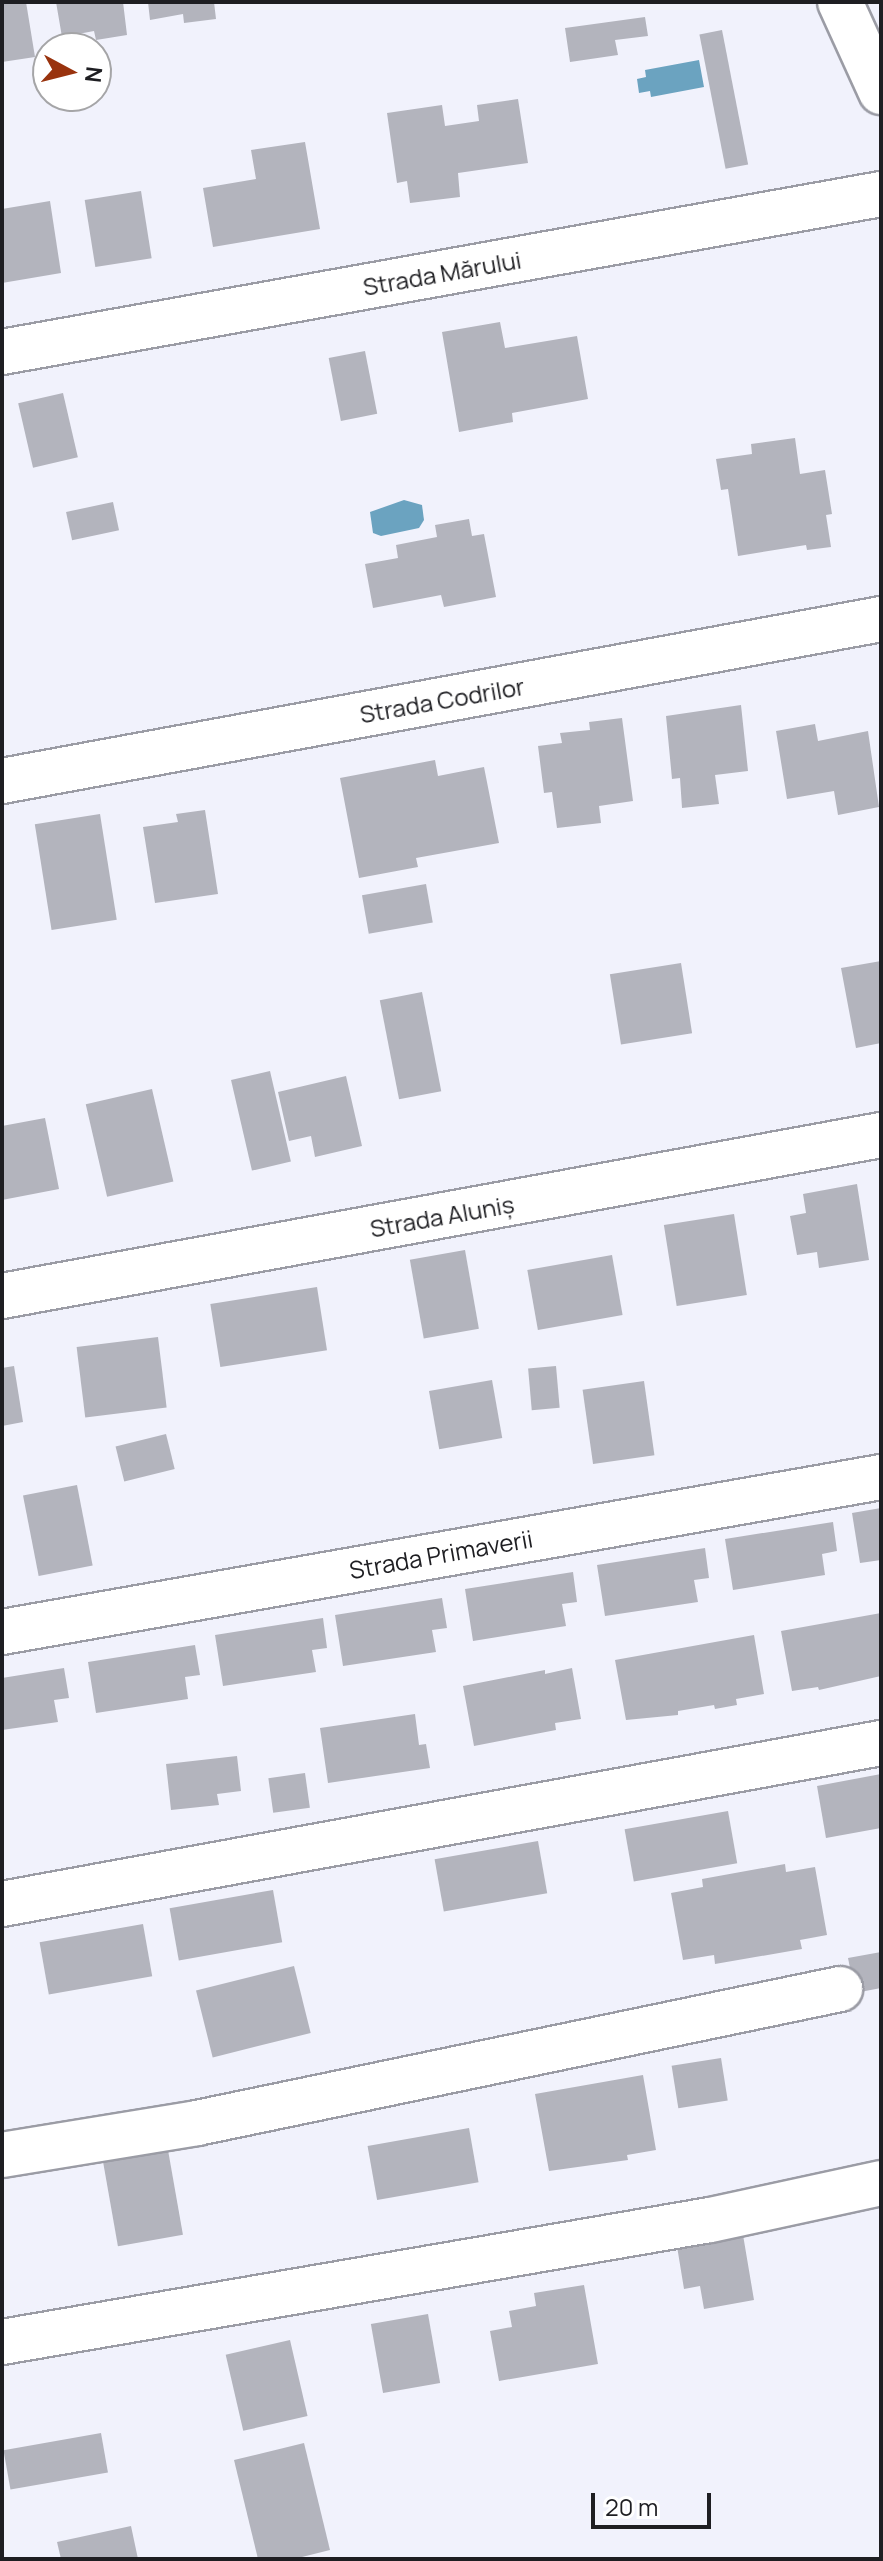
<!DOCTYPE html>
<html>
<head>
<meta charset="utf-8">
<style>
  body { margin:0 }
  #map { position:relative; width:883px; height:2561px; overflow:hidden; background:#f1f2fc; font-family:Manrope,sans-serif }
  div>[style] { position:absolute }
  [style*='--x'] { left:calc(var(--x)*1px); top:calc(var(--y)*1px); width:calc(var(--w)*1px); rotate:calc(var(--a)*1deg) }
  .water>* { inset:0; background:#6ba3c0 }
  .building>* { inset:0; background:#b3b4bd; transform-origin:0 0 }
  .roads { filter:drop-shadow(2px 0 #9b9ca5) drop-shadow(-2px 0 #9b9ca5) drop-shadow(0 2px #9b9ca5) drop-shadow(0 -2px #9b9ca5) }
  .street>* { height:44px; margin:-22px; padding:0 22px; transform-origin:22px; border-radius:22px; background:#fff }
  span { translate:-50% -50%; white-space:nowrap; text-align:center; line-height:1.15; -webkit-text-stroke:8px #fff; paint-order:stroke }
  .street-label { font-size:24px; color:#1e1e22 }
  .frame { position:absolute; inset:0; border:4px solid #1e1e22; pointer-events:none }
  .north { position:absolute; left:32px; top:32px; width:80px; height:80px; box-sizing:border-box; background:#fff; border:2px solid #a5a5a7; border-radius:50%; rotate:97deg; font-size:22px; font-weight:700; line-height:32px; text-align:center; color:#1e1e22 }
  .north::after { content:''; display:block; margin:auto; width:28px; height:36px; background:#99330e; clip-path:polygon(50% 0,100% 100%,50% 72%,0 100%) }
  .scale { position:absolute; left:591px; top:2493px; width:120px; height:36px; box-sizing:border-box; border:4px solid #1e1e22; border-top:0; padding-left:10px; font-size:24px; line-height:28px; white-space:nowrap; color:#1e1e22; -webkit-text-stroke:6px #fff; paint-order:stroke }
</style>
</head>
<body>
<div id="map">
  <div class="water">
    <div style="clip-path:polygon(699px 60px,704px 87px,651px 97px,650px 91px,639px 93px,637px 79px,646px 77px,645px 70px)"></div>
    <div style="clip-path:polygon(404px 500px,422px 505px,424px 520px,419px 528px,381px 536px,373px 533px,370px 512px)"></div>
  </div>
  <div class="building">
    <div style="clip-path:polygon(2px 2px,26px 2px,35px 57px,2px 62px)"></div>
    <div style="clip-path:polygon(56px 2px,123px 2px,127px 35px,96px 40px,94px 31px,62px 37px)"></div>
    <div style="clip-path:polygon(148px 2px,214px 2px,216px 19px,184px 23px,183px 14px,150px 20px)"></div>
    <div style="clip-path:polygon(645px 17px,648px 36px,615px 40px,618px 55px,570px 62px,565px 28px)"></div>
    <div style="left:722px;top:30px;width:137px;height:23px;rotate:79deg"></div>
    <div style="clip-path:polygon(518px 99px,528px 163px,458px 173px,460px 197px,410px 203px,407px 181px,397px 183px,387px 113px,442px 105px,445px 126px,479px 121px,477px 105px)"></div>
    <div style="clip-path:polygon(305px 142px,320px 229px,213px 247px,203px 188px,256px 179px,251px 150px)"></div>
    <div style="left:141px;top:191px;width:68px;height:57px;rotate:81deg"></div>
    <div style="clip-path:polygon(50px 201px,61px 273px,2px 283px,2px 209px)"></div>
    <div style="clip-path:polygon(500px 322px,505px 348px,577px 336px,588px 399px,512px 413px,513px 422px,459px 432px,442px 332px)"></div>
    <div style="left:365px;top:351px;width:64px;height:37px;rotate:79deg"></div>
    <div style="left:63px;top:393px;width:66px;height:46px;rotate:77deg"></div>
    <div style="clip-path:polygon(795px 438px,800px 474px,825px 470px,832px 514px,826px 515px,831px 547px,807px 550px,806px 545px,738px 556px,728px 489px,721px 490px,716px 459px,752px 454px,751px 444px)"></div>
    <div style="left:113px;top:502px;width:29px;height:48px;rotate:78deg"></div>
    <div style="clip-path:polygon(469px 519px,472px 536px,484px 534px,496px 597px,444px 607px,441px 595px,373px 608px,365px 564px,398px 558px,396px 545px,437px 537px,435px 525px)"></div>
    <div style="clip-path:polygon(741px 705px,748px 771px,715px 775px,719px 804px,682px 808px,680px 778px,672px 779px,666px 716px)"></div>
    <div style="clip-path:polygon(622px 718px,633px 801px,599px 806px,601px 823px,557px 828px,552px 792px,544px 793px,538px 746px,562px 743px,560px 733px,590px 730px,589px 722px)"></div>
    <div style="clip-path:polygon(815px 724px,818px 741px,868px 731px,879px 807px,838px 815px,834px 791px,787px 799px,776px 731px)"></div>
    <div style="clip-path:polygon(435px 760px,438px 776px,484px 767px,499px 843px,416px 858px,418px 867px,359px 878px,340px 778px)"></div>
    <div style="clip-path:polygon(205px 810px,218px 894px,155px 903px,143px 827px,178px 822px,176px 814px)"></div>
    <div style="left:100px;top:814px;width:107px;height:66px;rotate:81deg"></div>
    <div style="left:426px;top:884px;width:39px;height:65px;rotate:80deg"></div>
    <div style="clip-path:polygon(881px 961px,881px 1043px,856px 1048px,841px 968px)"></div>
    <div style="left:681px;top:963px;width:71px;height:72px;rotate:81deg"></div>
    <div style="left:422px;top:992px;width:101px;height:43px;rotate:79deg"></div>
    <div style="left:270px;top:1071px;width:93px;height:40px;rotate:77deg"></div>
    <div style="clip-path:polygon(346px 1076px,362px 1146px,315px 1157px,311px 1136px,289px 1141px,278px 1092px)"></div>
    <div style="left:152px;top:1089px;width:95px;height:68px;rotate:77deg"></div>
    <div style="clip-path:polygon(45px 1118px,59px 1189px,2px 1200px,2px 1126px)"></div>
    <div style="clip-path:polygon(857px 1184px,869px 1260px,819px 1268px,817px 1252px,797px 1255px,790px 1216px,806px 1213px,803px 1194px)"></div>
    <div style="left:734px;top:1214px;width:82px;height:71px;rotate:81deg"></div>
    <div style="left:465px;top:1250px;width:80px;height:56px;rotate:80deg"></div>
    <div style="left:612px;top:1255px;width:61px;height:86px;rotate:80deg"></div>
    <div style="left:317px;top:1287px;width:64px;height:108px;rotate:81deg"></div>
    <div style="left:158px;top:1337px;width:71px;height:82px;rotate:83deg"></div>
    <div style="clip-path:polygon(14px 1366px,23px 1422px,2px 1426px,2px 1368px)"></div>
    <div style="left:556px;top:1366px;width:42px;height:28px;rotate:85deg"></div>
    <div style="left:492px;top:1380px;width:59px;height:64px;rotate:80deg"></div>
    <div style="left:644px;top:1381px;width:75px;height:62px;rotate:82deg"></div>
    <div style="left:166px;top:1434px;width:36px;height:52px;rotate:76deg"></div>
    <div style="left:77px;top:1485px;width:82px;height:55px;rotate:79deg"></div>
    <div style="clip-path:polygon(881px 1508px,881px 1560px,860px 1563px,852px 1513px)"></div>
    <div style="clip-path:polygon(833px 1522px,837px 1551px,822px 1554px,825px 1575px,733px 1590px,725px 1539px)"></div>
    <div style="clip-path:polygon(705px 1548px,709px 1578px,694px 1580px,698px 1602px,605px 1616px,597px 1565px)"></div>
    <div style="clip-path:polygon(573px 1572px,577px 1602px,562px 1604px,566px 1626px,473px 1641px,465px 1589px)"></div>
    <div style="clip-path:polygon(442px 1598px,447px 1628px,432px 1630px,436px 1652px,343px 1666px,335px 1615px)"></div>
    <div style="clip-path:polygon(881px 1613px,881px 1676px,819px 1690px,818px 1687px,792px 1691px,781px 1631px)"></div>
    <div style="clip-path:polygon(323px 1618px,327px 1648px,312px 1650px,316px 1672px,223px 1686px,215px 1635px)"></div>
    <div style="clip-path:polygon(754px 1635px,764px 1694px,736px 1699px,737px 1705px,715px 1709px,714px 1705px,678px 1711px,678px 1715px,626px 1720px,615px 1660px)"></div>
    <div style="clip-path:polygon(195px 1645px,200px 1675px,185px 1677px,188px 1699px,96px 1713px,88px 1662px)"></div>
    <div style="clip-path:polygon(64px 1668px,69px 1698px,54px 1700px,58px 1722px,2px 1730px,2px 1678px)"></div>
    <div style="clip-path:polygon(572px 1668px,581px 1719px,555px 1723px,556px 1730px,474px 1746px,463px 1686px,545px 1670px,545px 1674px)"></div>
    <div style="clip-path:polygon(415px 1714px,419px 1745px,426px 1744px,430px 1768px,328px 1783px,320px 1728px)"></div>
    <div style="clip-path:polygon(237px 1756px,241px 1791px,217px 1794px,219px 1805px,171px 1810px,166px 1764px)"></div>
    <div style="left:305px;top:1773px;width:35px;height:37px;rotate:82deg"></div>
    <div style="clip-path:polygon(881px 1774px,881px 1828px,826px 1838px,817px 1786px)"></div>
    <div style="left:728px;top:1811px;width:53px;height:105px;rotate:80deg"></div>
    <div style="left:538px;top:1841px;width:53px;height:105px;rotate:80deg"></div>
    <div style="clip-path:polygon(785px 1864px,786px 1872px,815px 1867px,827px 1935px,800px 1940px,802px 1949px,715px 1964px,714px 1955px,683px 1960px,671px 1893px,703px 1887px,702px 1879px)"></div>
    <div style="left:273px;top:1890px;width:53px;height:105px;rotate:80deg"></div>
    <div style="left:143px;top:1924px;width:53px;height:105px;rotate:80deg"></div>
    <div style="clip-path:polygon(881px 1952px,881px 1988px,855px 1993px,848px 1958px)"></div>
    <div style="left:294px;top:1966px;width:69px;height:101px;rotate:76deg"></div>
    <div style="left:721px;top:2058px;width:43px;height:50px;rotate:81deg"></div>
    <div style="clip-path:polygon(643px 2075px,656px 2150px,627px 2155px,628px 2160px,549px 2171px,535px 2094px)"></div>
    <div style="left:469px;top:2128px;width:55px;height:103px;rotate:80deg"></div>
    <div style="left:168px;top:2150px;width:86px;height:66px;rotate:80deg"></div>
    <div style="clip-path:polygon(741px 2223px,754px 2300px,704px 2309px,700px 2286px,684px 2289px,675px 2234px)"></div>
    <div style="clip-path:polygon(584px 2285px,598px 2364px,499px 2381px,490px 2331px,512px 2327px,509px 2311px,536px 2306px,534px 2293px)"></div>
    <div style="left:428px;top:2314px;width:70px;height:58px;rotate:80deg"></div>
    <div style="left:290px;top:2340px;width:78px;height:66px;rotate:77deg"></div>
    <div style="left:101px;top:2433px;width:40px;height:99px;rotate:80deg"></div>
    <div style="clip-path:polygon(304px 2443px,330px 2550px,294px 2559px,258px 2559px,234px 2460px)"></div>
    <div style="clip-path:polygon(131px 2526px,138px 2559px,61px 2559px,57px 2542px)"></div>
  </div>
  <div class="roads">
    <div class="street">
      <div style="--x:840;--y:2;--w:99;--a:65.5"></div>
      <div style="--x:2;--y:352;--w:893;--a:-10.19"></div>
      <div style="--x:2;--y:781;--w:894;--a:-10.44"></div>
      <div style="--x:2;--y:1296;--w:894;--a:-10.38"></div>
      <div style="--x:2;--y:1632;--w:893;--a:-10"></div>
      <div style="--x:2;--y:1904;--w:894;--a:-10.38"></div>
      <div style="--x:2;--y:2155;--w:198;--a:-9.3"></div>
      <div style="--x:197;--y:2123;--w:657;--a:-11.77"></div>
      <div style="--x:2;--y:2342;--w:718;--a:-9.78"></div>
      <div style="--x:710;--y:2220;--w:175;--a:-12.2"></div>
    </div>
  </div>
  <div class="street-label">
    <span style="left:442px;top:273px;rotate:-10deg">Strada Mărului</span>
    <span style="left:442px;top:700px;rotate:-10deg">Strada Codrilor</span>
    <span style="left:442px;top:1216px;rotate:-10deg">Strada Aluniș</span>
    <span style="left:441px;top:1554px;rotate:-10deg">Strada Primaverii</span>
  </div>
  <div class="frame"></div>
  <div class="north">N</div>
  <div class="scale">20 m</div>
</div>
</body>
</html>
